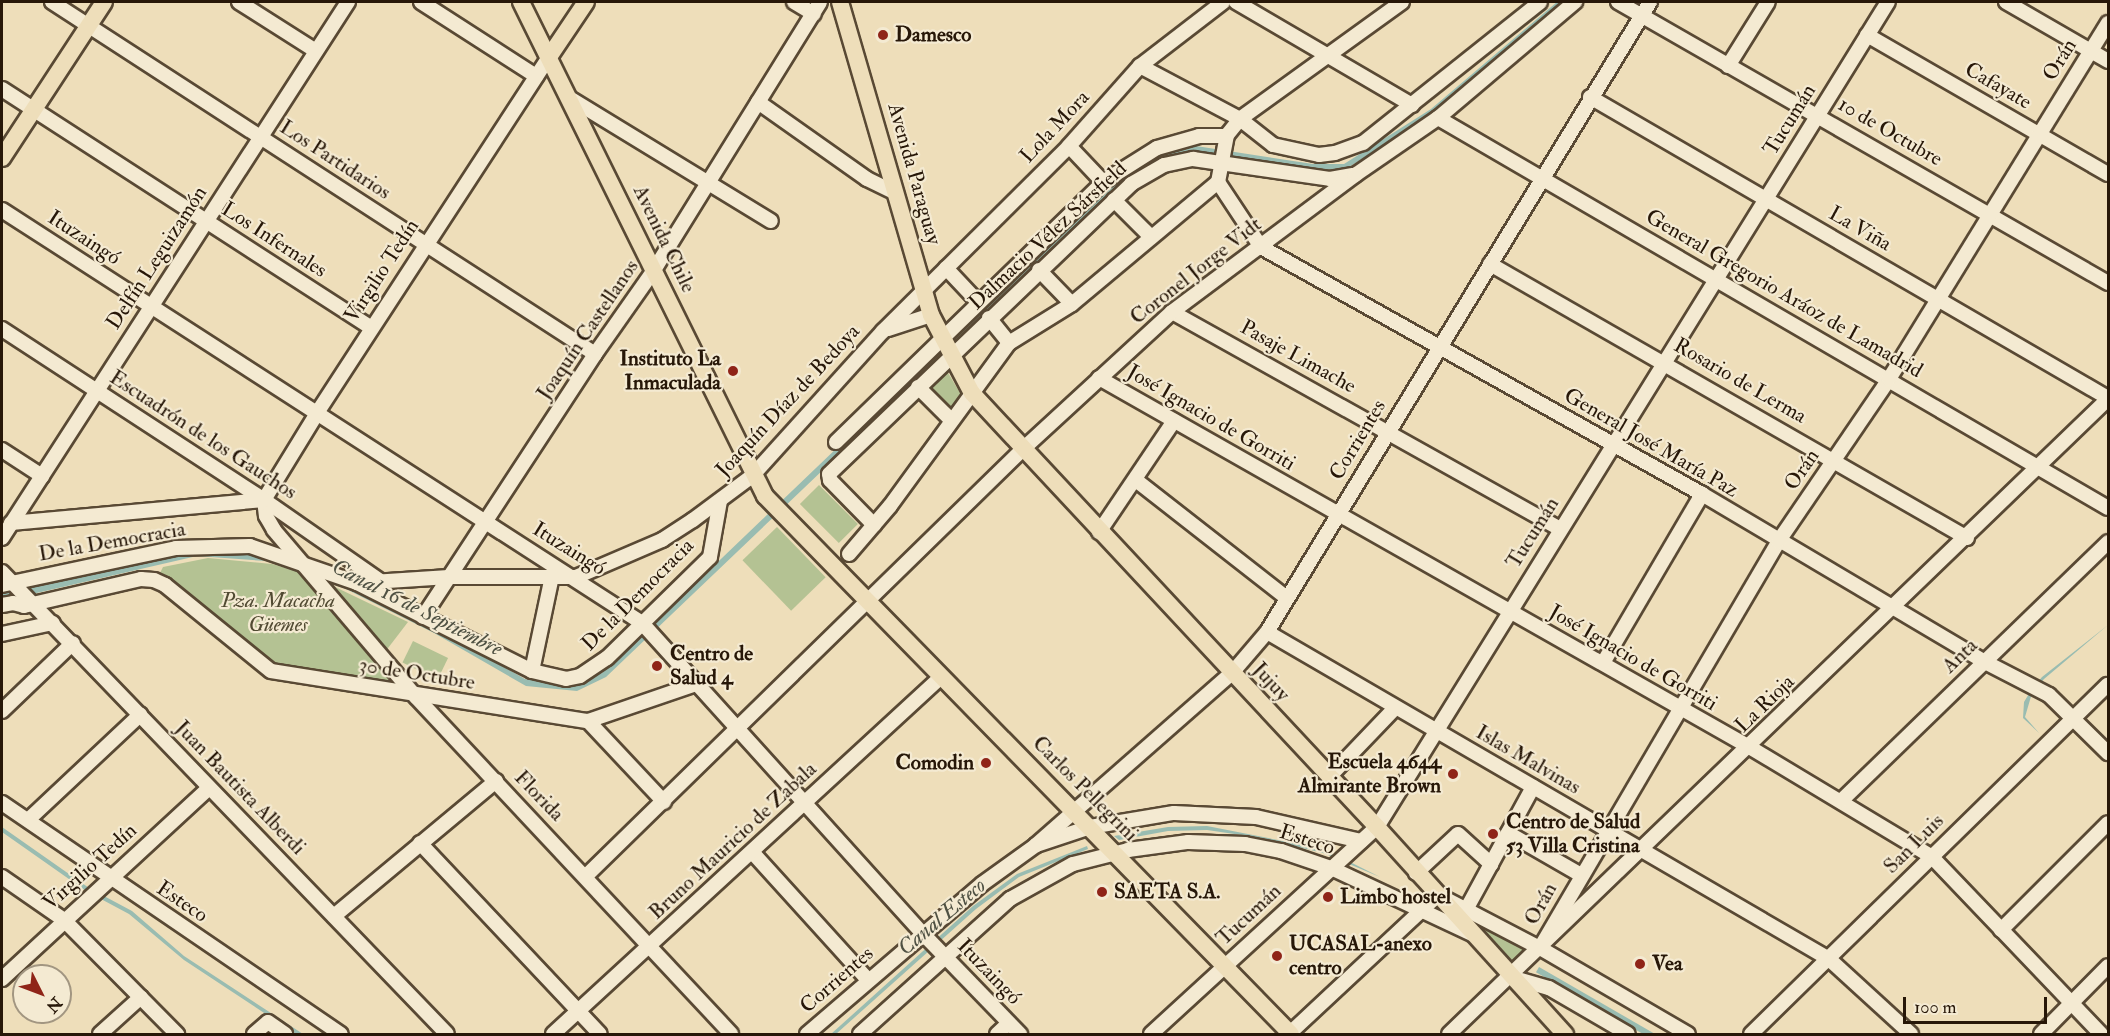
<!DOCTYPE html>
<html>
<head>
<meta charset="utf-8">
<style>
  body { margin:0 }
  #map { position:relative; width:2110px; height:1036px; overflow:hidden; background:#eedeba; font-family:"IM FELL Double Pica",serif }
  div>[style] { position:absolute }
  [style*='--x'] { left:calc(var(--x)*1px); top:calc(var(--y)*1px); width:calc(var(--w)*1px); rotate:calc(var(--a)*1deg) }
  .green>* { inset:0; background:#b4c293; transform-origin:0 0 }
  .water>* { inset:0; background:#99bcb1; transform-origin:0 0 }
  .roads { filter:drop-shadow(2px 0 #594934) drop-shadow(-2px 0 #594934) drop-shadow(0 2px #594934) drop-shadow(0 -2px #594934) }
  .minor>* { height:14px; margin:-7px; padding:0 7px; transform-origin:7px; border-radius:7px; background:#f4ead2 }
  .major>* { height:16px; margin:-8px; padding:0 8px; transform-origin:8px; border-radius:8px; background:#eedeba }
  .dots>* { width:16px; height:16px; translate:-50% -50%; box-sizing:border-box; border:3px solid #f4ead2; border-radius:50% }
  span { translate:-50% -50%; white-space:nowrap; text-align:center; line-height:1.15; -webkit-text-stroke:4.5px #f4ead2; paint-order:stroke }
  .poi-label { font-size:21px; color:#271708; font-weight:700 }
  .left { translate:0 -50%; text-align:left }
  .right { translate:-100% -50%; text-align:right }
  .street-label { font-size:21px; color:#271708 }
  .park-label { font-size:21px; color:#514a32; font-style:italic }
  .water-label { font-size:22px; color:#4f5143; font-style:italic }
  .frame { position:absolute; inset:0; border:3px solid #271708; pointer-events:none }
  .north { position:absolute; left:12px; top:964px; width:60px; height:60px; box-sizing:border-box; background:#f4ead2; border:2px solid #a29681; border-radius:50%; rotate:132deg; font-size:16px; font-weight:700; line-height:24px; text-align:center; color:#271708 }
  .north::after { content:''; display:block; margin:auto; width:21px; height:27px; background:#8f2418; clip-path:polygon(50% 0,100% 100%,50% 72%,0 100%) }
  .scale { position:absolute; left:1903px; top:997px; width:144px; height:27px; box-sizing:border-box; border:3px solid #271708; border-top:0; padding-left:8px; font-size:18px; line-height:21px; white-space:nowrap; color:#271708; -webkit-text-stroke:4px #f4ead2; paint-order:stroke }
</style>
</head>
<body>
<div id="map">
  <div class="green">
    <div style="clip-path:polygon(947px 371px,963px 398px,951px 413px,928px 389px)"></div>
    <div style="left:819px;top:485px;width:55px;height:27px;rotate:45deg"></div>
    <div style="left:777px;top:527px;width:70px;height:48px;rotate:46deg"></div>
    <div style="clip-path:polygon(208px 558px,272px 564px,304px 573px,401px 688px,274px 669px,159px 575px,163px 567px)"></div>
    <div style="clip-path:polygon(331px 585px,408px 622px,385px 652px)"></div>
    <div style="left:413px;top:641px;width:39px;height:24px;rotate:26deg"></div>
    <div style="clip-path:polygon(1470px 919px,1527px 947px,1511px 962px)"></div>
  </div>
  <div class="water">
    <div style="clip-path:polygon(1557px 2px,1566px 2px,1435px 113px,1346px 169px,1312px 170px,1196px 152px,1169px 156px,1132px 175px,606px 677px,577px 691px,526px 686px,434px 633px,346px 589px,266px 561px,197px 556px,2px 601px,2px 594px,204px 549px,267px 556px,329px 576px,437px 629px,525px 679px,573px 685px,602px 673px,1127px 170px,1168px 151px,1196px 146px,1313px 164px,1344px 164px,1431px 109px)"></div>
    <div style="clip-path:polygon(2108px 625px,2044px 679px,2032px 693px,2025px 717px,2039px 733px,2023px 718px,2024px 702px,2030px 692px,2042px 677px)"></div>
    <div style="clip-path:polygon(1207px 826px,1324px 849px,1380px 877px,1323px 853px,1262px 838px,1207px 830px,1168px 831px,1119px 840px,1114px 836px,1168px 827px)"></div>
    <div style="clip-path:polygon(2px 827px,89px 888px,132px 911px,184px 956px,303px 1034px,296px 1034px,184px 960px,129px 914px,86px 891px,2px 832px)"></div>
    <div style="clip-path:polygon(1087px 846px,1088px 849px,1019px 877px,976px 909px,836px 1034px,831px 1034px,973px 906px,1017px 874px)"></div>
    <div style="left:1539px;top:967px;width:134px;height:6px;rotate:30deg"></div>
  </div>
  <div class="roads">
    <div class="minor">
      <div style="--x:52;--y:2;--w:647;--a:32.95"></div>
      <div style="--x:239;--y:2;--w:91;--a:32.5"></div>
      <div style="--x:421;--y:2;--w:137;--a:32.8"></div>
      <div style="--x:794;--y:2;--w:23;--a:31"></div>
      <div style="--x:1236;--y:2;--w:204;--a:30.3"></div>
      <div style="--x:1402;--y:2;--w:200;--a:144.2"></div>
      <div style="--x:1240;--y:119;--w:21;--a:129"></div>
      <div style="--x:1227;--y:135;--w:48;--a:100.8"></div>
      <div style="--x:1218;--y:182;--w:78;--a:56.5"></div>
      <div style="--x:1261;--y:247;--w:505;--a:29.25"></div>
      <div style="--x:1702;--y:494;--w:329;--a:30.7"></div>
      <div style="--x:1985;--y:662;--w:72;--a:27.3"></div>
      <div style="--x:2049;--y:695;--w:83;--a:44.5"></div>
      <div style="--x:1618;--y:2;--w:565;--a:29.83"></div>
      <div style="--x:2006;--y:2;--w:118;--a:30"></div>
      <div style="--x:1867;--y:35;--w:278;--a:30"></div>
      <div style="--x:549;--y:57;--w:427;--a:123.1"></div>
      <div style="--x:316;--y:415;--w:100;--a:121.5"></div>
      <div style="--x:264;--y:500;--w:16;--a:83"></div>
      <div style="--x:266;--y:516;--w:16;--a:60"></div>
      <div style="--x:274;--y:530;--w:219;--a:49.6"></div>
      <div style="--x:416;--y:697;--w:461;--a:46.9"></div>
      <div style="--x:1140;--y:66;--w:113;--a:27.9"></div>
      <div style="--x:1240;--y:119;--w:42;--a:38.2"></div>
      <div style="--x:1273;--y:145;--w:47;--a:12.3"></div>
      <div style="--x:1319;--y:155;--w:16;--a:-7"></div>
      <div style="--x:1335;--y:153;--w:30;--a:-20"></div>
      <div style="--x:1363;--y:143;--w:226;--a:-38.5"></div>
      <div style="--x:1728;--y:66;--w:75;--a:-58"></div>
      <div style="--x:2;--y:89;--w:440;--a:32.9"></div>
      <div style="--x:1590;--y:97;--w:599;--a:30.16"></div>
      <div style="--x:571;--y:99;--w:234;--a:31.4"></div>
      <div style="--x:758;--y:102;--w:133;--a:35.2"></div>
      <div style="--x:867;--y:179;--w:32;--a:26"></div>
      <div style="--x:1438;--y:118;--w:775;--a:30.2"></div>
      <div style="--x:1069;--y:146;--w:50;--a:46.6"></div>
      <div style="--x:1114;--y:200;--w:51;--a:45"></div>
      <div style="--x:2;--y:210;--w:762;--a:32.83"></div>
      <div style="--x:642;--y:623;--w:425;--a:47.9"></div>
      <div style="--x:927;--y:938;--w:134;--a:45.9"></div>
      <div style="--x:1490;--y:264;--w:550;--a:29.87"></div>
      <div style="--x:946;--y:268;--w:47;--a:46.7"></div>
      <div style="--x:1039;--y:270;--w:47;--a:45.9"></div>
      <div style="--x:1172;--y:312;--w:445;--a:29.2"></div>
      <div style="--x:989;--y:318;--w:32;--a:51"></div>
      <div style="--x:2;--y:329;--w:313;--a:33.1"></div>
      <div style="--x:264;--y:500;--w:140;--a:34.8"></div>
      <div style="--x:888;--y:329;--w:45;--a:-18"></div>
      <div style="--x:1099;--y:378;--w:750;--a:29.57"></div>
      <div style="--x:1751;--y:748;--w:210;--a:31"></div>
      <div style="--x:1931;--y:856;--w:246;--a:46.3"></div>
      <div style="--x:918;--y:387;--w:45;--a:45"></div>
      <div style="--x:836;--y:442;--w:373;--a:-44.2"></div>
      <div style="--x:1103;--y:182;--w:64;--a:-32.2"></div>
      <div style="--x:1157;--y:148;--w:44;--a:-15.9"></div>
      <div style="--x:1199;--y:136;--w:27;--a:0"></div>
      <div style="--x:2;--y:450;--w:48;--a:33"></div>
      <div style="--x:1137;--y:481;--w:190;--a:38"></div>
      <div style="--x:11;--y:523;--w:254;--a:-5.2"></div>
      <div style="--x:874;--y:525;--w:63;--a:-134.4"></div>
      <div style="--x:830;--y:480;--w:6;--a:-99"></div>
      <div style="--x:829;--y:474;--w:419;--a:-43.8"></div>
      <div style="--x:1131;--y:184;--w:38;--a:-30"></div>
      <div style="--x:1164;--y:165;--w:30;--a:-12"></div>
      <div style="--x:1193;--y:159;--w:138;--a:8.3"></div>
      <div style="--x:1330;--y:179;--w:23;--a:-10"></div>
      <div style="--x:1099;--y:532;--w:134;--a:-56"></div>
      <div style="--x:2;--y:538;--w:638;--a:-57.16"></div>
      <div style="--x:849;--y:554;--w:63;--a:-49.5"></div>
      <div style="--x:890;--y:506;--w:202;--a:-53.9"></div>
      <div style="--x:1009;--y:343;--w:74;--a:-31.8"></div>
      <div style="--x:1072;--y:304;--w:190;--a:-39.9"></div>
      <div style="--x:2;--y:572;--w:641;--a:46.07"></div>
      <div style="--x:357;--y:583;--w:92;--a:-3.7"></div>
      <div style="--x:449;--y:577;--w:127;--a:0"></div>
      <div style="--x:576;--y:577;--w:94;--a:-23.3"></div>
      <div style="--x:662;--y:540;--w:37;--a:-33"></div>
      <div style="--x:693;--y:520;--w:74;--a:-36.7"></div>
      <div style="--x:752;--y:476;--w:195;--a:-47.9"></div>
      <div style="--x:883;--y:331;--w:262;--a:-44.8"></div>
      <div style="--x:1069;--y:146;--w:107;--a:-48.4"></div>
      <div style="--x:1140;--y:66;--w:105;--a:-37.6"></div>
      <div style="--x:2;--y:585;--w:178;--a:-12"></div>
      <div style="--x:176;--y:548;--w:74;--a:-1.5"></div>
      <div style="--x:250;--y:546;--w:113;--a:19.1"></div>
      <div style="--x:357;--y:583;--w:196;--a:26.7"></div>
      <div style="--x:532;--y:671;--w:35;--a:13"></div>
      <div style="--x:566;--y:679;--w:14;--a:-12"></div>
      <div style="--x:580;--y:676;--w:32;--a:-34"></div>
      <div style="--x:607;--y:658;--w:144;--a:-44.4"></div>
      <div style="--x:710;--y:557;--w:57;--a:-79.9"></div>
      <div style="--x:2;--y:605;--w:11;--a:-10"></div>
      <div style="--x:13;--y:603;--w:11;--a:15"></div>
      <div style="--x:24;--y:606;--w:120;--a:-13"></div>
      <div style="--x:141;--y:579;--w:13;--a:4"></div>
      <div style="--x:154;--y:580;--w:12;--a:24"></div>
      <div style="--x:165;--y:585;--w:136;--a:39.1"></div>
      <div style="--x:271;--y:671;--w:321;--a:9"></div>
      <div style="--x:588;--y:721;--w:117;--a:-18.9"></div>
      <div style="--x:423;--y:617;--w:314;--a:-56.8"></div>
      <div style="--x:595;--y:354;--w:103;--a:-54.9"></div>
      <div style="--x:654;--y:270;--w:315;--a:-58.2"></div>
      <div style="--x:1267;--y:632;--w:650;--a:30.19"></div>
      <div style="--x:1829;--y:959;--w:111;--a:42.4"></div>
      <div style="--x:2;--y:634;--w:52;--a:-12.2"></div>
      <div style="--x:1603;--y:663;--w:196;--a:-59.6"></div>
      <div style="--x:532;--y:671;--w:97;--a:-78.1"></div>
      <div style="--x:2;--y:711;--w:98;--a:-43.8"></div>
      <div style="--x:588;--y:721;--w:111;--a:46.8"></div>
      <div style="--x:1330;--y:776;--w:94;--a:-46.3"></div>
      <div style="--x:1841;--y:801;--w:372;--a:-44.1"></div>
      <div style="--x:2;--y:803;--w:410;--a:34.3"></div>
      <div style="--x:28;--y:820;--w:154;--a:-43.2"></div>
      <div style="--x:1508;--y:833;--w:84;--a:29.9"></div>
      <div style="--x:420;--y:843;--w:262;--a:46.7"></div>
      <div style="--x:1036;--y:845;--w:261;--a:-41.3"></div>
      <div style="--x:1232;--y:673;--w:54;--a:-49.5"></div>
      <div style="--x:1267;--y:632;--w:737;--a:-58.7"></div>
      <div style="--x:753;--y:853;--w:171;--a:47.8"></div>
      <div style="--x:1416;--y:873;--w:57;--a:-42.9"></div>
      <div style="--x:1458;--y:834;--w:45;--a:42.3"></div>
      <div style="--x:586;--y:876;--w:611;--a:-44.34"></div>
      <div style="--x:1023;--y:449;--w:202;--a:-42.6"></div>
      <div style="--x:1172;--y:312;--w:229;--a:-36.8"></div>
      <div style="--x:1355;--y:175;--w:101;--a:-34.5"></div>
      <div style="--x:1438;--y:118;--w:180;--a:-40.3"></div>
      <div style="--x:2;--y:877;--w:75;--a:34.7"></div>
      <div style="--x:64;--y:920;--w:161;--a:45.3"></div>
      <div style="--x:1467;--y:908;--w:138;--a:-61.4"></div>
      <div style="--x:334;--y:916;--w:211;--a:-39.8"></div>
      <div style="--x:2001;--y:930;--w:151;--a:-45"></div>
      <div style="--x:1540;--y:948;--w:471;--a:-59.6"></div>
      <div style="--x:1778;--y:542;--w:197;--a:-55.7"></div>
      <div style="--x:1889;--y:379;--w:418;--a:-58.4"></div>
      <div style="--x:1514;--y:978;--w:36;--a:16"></div>
      <div style="--x:1549;--y:988;--w:91;--a:30.2"></div>
      <div style="--x:2;--y:979;--w:282;--a:-42.7"></div>
      <div style="--x:1290;--y:1033;--w:202;--a:-43"></div>
      <div style="--x:1438;--y:895;--w:115;--a:27.5"></div>
      <div style="--x:1540;--y:948;--w:171;--a:30.2"></div>
      <div style="--x:100;--y:1034;--w:55;--a:-42.1"></div>
      <div style="--x:254;--y:1034;--w:18;--a:-41"></div>
      <div style="--x:268;--y:1022;--w:21;--a:35"></div>
      <div style="--x:553;--y:1034;--w:527;--a:-42.62"></div>
      <div style="--x:807;--y:1034;--w:230;--a:-40.6"></div>
      <div style="--x:982;--y:884;--w:67;--a:-35.8"></div>
      <div style="--x:1036;--y:845;--w:57;--a:-18.4"></div>
      <div style="--x:1090;--y:827;--w:85;--a:-9.5"></div>
      <div style="--x:1174;--y:813;--w:82;--a:2.8"></div>
      <div style="--x:1256;--y:817;--w:108;--a:12.9"></div>
      <div style="--x:860;--y:1034;--w:202;--a:-42"></div>
      <div style="--x:1010;--y:899;--w:72;--a:-29.1"></div>
      <div style="--x:1073;--y:864;--w:57;--a:-14.3"></div>
      <div style="--x:1128;--y:850;--w:61;--a:-7.6"></div>
      <div style="--x:1188;--y:842;--w:57;--a:2"></div>
      <div style="--x:1245;--y:844;--w:37;--a:11"></div>
      <div style="--x:1281;--y:851;--w:53;--a:18.8"></div>
      <div style="--x:1331;--y:868;--w:156;--a:25.1"></div>
      <div style="--x:997;--y:1034;--w:16;--a:-43"></div>
      <div style="--x:1151;--y:1034;--w:306;--a:-42.5"></div>
      <div style="--x:1377;--y:827;--w:970;--a:-58.23"></div>
      <div style="--x:1449;--y:1034;--w:915;--a:-43.94"></div>
      <div style="--x:1751;--y:1034;--w:499;--a:-44.4"></div>
      <div style="--x:2041;--y:1034;--w:95;--a:-45.4"></div>
    </div>
    <div class="major">
      <div style="--x:521;--y:2;--w:551;--a:63.71"></div>
      <div style="--x:765;--y:496;--w:752;--a:45.65"></div>
      <div style="--x:840;--y:2;--w:326;--a:73.8"></div>
      <div style="--x:931;--y:315;--w:88;--a:62.3"></div>
      <div style="--x:972;--y:393;--w:594;--a:46.98"></div>
      <div style="--x:1377;--y:827;--w:280;--a:47.8"></div>
      <div style="--x:549;--y:57;--w:66;--a:-56.1"></div>
      <div style="--x:2;--y:158;--w:186;--a:-56.8"></div>
    </div>
  </div>
  <div class="dots">
    <div style="left:883px;top:35px;background:#8f2418"></div>
    <div style="left:733px;top:371px;background:#8f2418"></div>
    <div style="left:657px;top:666px;background:#8f2418"></div>
    <div style="left:986px;top:763px;background:#8f2418"></div>
    <div style="left:1453px;top:774px;background:#8f2418"></div>
    <div style="left:1493px;top:834px;background:#8f2418"></div>
    <div style="left:1102px;top:892px;background:#8f2418"></div>
    <div style="left:1328px;top:897px;background:#8f2418"></div>
    <div style="left:1277px;top:956px;background:#8f2418"></div>
    <div style="left:1640px;top:964px;background:#8f2418"></div>
  </div>
  <div class="poi-label">
    <span class="left" style="left:895px;top:35px">Damesco</span>
    <span class="right" style="left:721px;top:371px">Instituto La<br>Inmaculada</span>
    <span class="left" style="left:670px;top:666px">Centro de<br>Salud 4</span>
    <span class="right" style="left:1441px;top:774px">Escuela 4644<br>Almirante Brown</span>
    <span class="right" style="left:974px;top:763px">Comodin</span>
    <span class="left" style="left:1506px;top:834px">Centro de Salud<br>53 Villa Cristina</span>
    <span class="left" style="left:1114px;top:892px">SAETA S.A.</span>
    <span class="left" style="left:1340px;top:897px">Limbo hostel</span>
    <span class="left" style="left:1289px;top:956px">UCASAL-anexo<br>centro</span>
    <span class="left" style="left:1652px;top:964px">Vea</span>
  </div>
  <div class="street-label">
    <span style="left:2060px;top:60px;rotate:-58deg">Orán</span>
    <span style="left:1998px;top:86px;rotate:30deg">Cafayate</span>
    <span style="left:1790px;top:120px;rotate:-58deg">Tucumán</span>
    <span style="left:1055px;top:127px;rotate:-47deg">Lola Mora</span>
    <span style="left:1890px;top:132px;rotate:30deg">10 de Octubre</span>
    <span style="left:335px;top:160px;rotate:33deg">Los Partidarios</span>
    <span style="left:914px;top:174px;rotate:74deg">Avenida Paraguay</span>
    <span style="left:1860px;top:229px;rotate:30deg">La Viña</span>
    <span style="left:1048px;top:236px;rotate:-43deg">Dalmacio Vélez Sársfield</span>
    <span style="left:84px;top:238px;rotate:33deg">Ituzaingó</span>
    <span style="left:664px;top:239px;rotate:64deg">Avenida Chile</span>
    <span style="left:274px;top:240px;rotate:33deg">Los Infernales</span>
    <span style="left:157px;top:258px;rotate:-57deg">Delfín Leguizamón</span>
    <span style="left:382px;top:271px;rotate:-57deg">Virgilio Tedín</span>
    <span style="left:1196px;top:271px;rotate:-38deg">Coronel Jorge Vidt</span>
    <span style="left:1784px;top:294px;rotate:30deg">General Gregorio Aráoz de Lamadrid</span>
    <span style="left:588px;top:330px;rotate:-56deg">Joaquín Castellanos</span>
    <span style="left:1298px;top:357px;rotate:29deg">Pasaje Limache</span>
    <span style="left:1740px;top:381px;rotate:30deg">Rosario de Lerma</span>
    <span style="left:788px;top:401px;rotate:-47deg">Joaquín Díaz de Bedoya</span>
    <span style="left:1211px;top:418px;rotate:30deg">José Ignacio de Gorriti</span>
    <span style="left:203px;top:435px;rotate:33deg">Escuadrón de los Gauchos</span>
    <span style="left:1358px;top:440px;rotate:-59deg">Corrientes</span>
    <span style="left:1651px;top:443px;rotate:30deg">General José María Paz</span>
    <span style="left:1802px;top:470px;rotate:-55deg">Orán</span>
    <span style="left:1533px;top:533px;rotate:-58deg">Tucumán</span>
    <span style="left:112px;top:542px;rotate:-10deg">De la Democracia</span>
    <span style="left:569px;top:549px;rotate:32deg">Ituzaingó</span>
    <span style="left:638px;top:595px;rotate:-45deg">De la Democracia</span>
    <span style="left:1960px;top:656px;rotate:-44deg">Anta</span>
    <span style="left:1633px;top:658px;rotate:30deg">José Ignacio de Gorriti</span>
    <span style="left:417px;top:674px;rotate:9deg">30 de Octubre</span>
    <span style="left:1271px;top:682px;rotate:47deg">Jujuy</span>
    <span style="left:1765px;top:704px;rotate:-44deg">La Rioja</span>
    <span style="left:1528px;top:760px;rotate:30deg">Islas Malvinas</span>
    <span style="left:240px;top:788px;rotate:46deg">Juan Bautista Alberdi</span>
    <span style="left:1085px;top:789px;rotate:45deg">Carlos Pellegrini</span>
    <span style="left:539px;top:796px;rotate:46deg">Florida</span>
    <span style="left:1307px;top:840px;rotate:18deg">Esteco</span>
    <span style="left:733px;top:841px;rotate:-43deg">Bruno Mauricio de Zabala</span>
    <span style="left:1914px;top:844px;rotate:-45deg">San Luis</span>
    <span style="left:90px;top:867px;rotate:-42deg">Virgilio Tedín</span>
    <span style="left:182px;top:902px;rotate:34deg">Esteco</span>
    <span style="left:1541px;top:904px;rotate:-61deg">Orán</span>
    <span style="left:1249px;top:915px;rotate:-43deg">Tucumán</span>
    <span style="left:989px;top:972px;rotate:46deg">Ituzaingó</span>
    <span style="left:837px;top:980px;rotate:-41deg">Corrientes</span>
  </div>
  <div class="park-label">
    <span style="left:278px;top:613px">Pza. Macacha<br>Güemes</span>
  </div>
  <div class="water-label">
    <span style="left:417px;top:608px;rotate:27deg">Canal 16 de Septiembre</span>
    <span style="left:942px;top:917px;rotate:-40deg">Canal Esteco</span>
  </div>
  <div class="frame"></div>
  <div class="north">N</div>
  <div class="scale">100 m</div>
</div>
</body>
</html>
